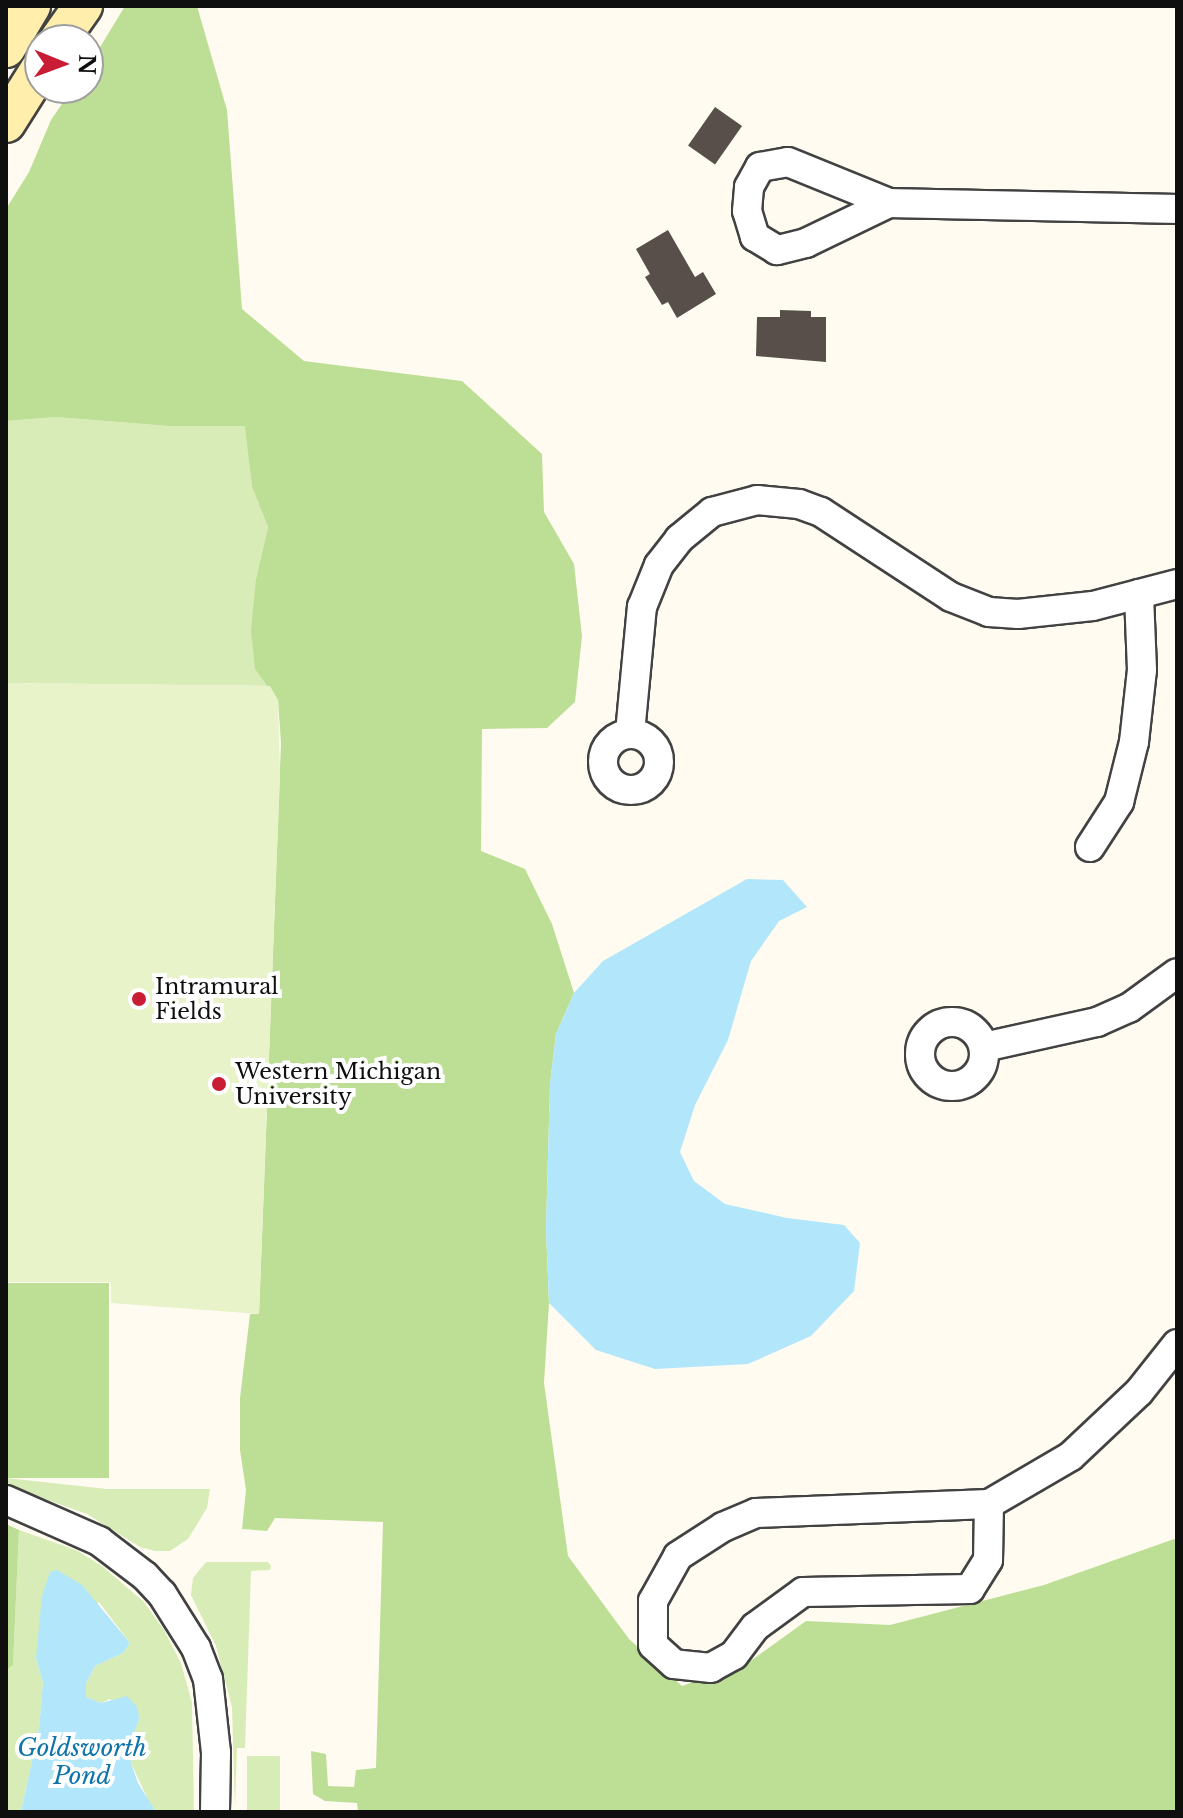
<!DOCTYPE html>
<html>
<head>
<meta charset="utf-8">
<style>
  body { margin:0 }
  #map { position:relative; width:1183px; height:1818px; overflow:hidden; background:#fffbf1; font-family:"Libre Baskerville",serif }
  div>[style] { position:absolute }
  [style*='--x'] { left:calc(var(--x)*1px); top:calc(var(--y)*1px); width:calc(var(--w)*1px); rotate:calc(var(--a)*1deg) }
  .green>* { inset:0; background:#d8ecb7; transform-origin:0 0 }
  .forest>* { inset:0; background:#bdde95; transform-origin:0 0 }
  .pitch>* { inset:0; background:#e8f3ca }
  .water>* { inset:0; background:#b2e6fa }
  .building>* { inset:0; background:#584f4a; transform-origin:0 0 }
  .roads { filter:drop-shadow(2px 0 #424242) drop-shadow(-2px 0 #424242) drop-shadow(0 2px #424242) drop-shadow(0 -2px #424242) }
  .street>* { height:28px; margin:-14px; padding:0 14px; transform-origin:14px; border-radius:14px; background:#fff }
  .street>.ring { margin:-14px; padding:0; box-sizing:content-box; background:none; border:28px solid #fff; border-radius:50% }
  .secondary>* { height:38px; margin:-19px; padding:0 19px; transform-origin:19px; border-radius:19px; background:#ffeeac }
  .dots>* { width:22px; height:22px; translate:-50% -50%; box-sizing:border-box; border:4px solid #fff; border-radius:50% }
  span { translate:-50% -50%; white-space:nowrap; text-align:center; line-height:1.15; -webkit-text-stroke:8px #fff; paint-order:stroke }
  .poi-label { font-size:22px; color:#0f0f0f }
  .left { translate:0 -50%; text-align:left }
  .water-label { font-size:24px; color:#0f74a9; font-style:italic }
  .frame { position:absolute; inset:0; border:8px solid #0f0f0f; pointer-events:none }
  .north { position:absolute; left:24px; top:24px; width:80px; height:80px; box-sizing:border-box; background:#fff; border:2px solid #9f9f9f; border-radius:50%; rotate:91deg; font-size:22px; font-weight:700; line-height:32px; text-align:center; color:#0f0f0f }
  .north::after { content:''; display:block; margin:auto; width:28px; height:36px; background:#c81d35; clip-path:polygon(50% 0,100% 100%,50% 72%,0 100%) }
</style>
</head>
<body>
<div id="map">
  <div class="green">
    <div style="clip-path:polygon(56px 417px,168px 426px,246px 426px,252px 487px,268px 527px,256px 579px,255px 669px,270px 686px,6px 683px,6px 421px)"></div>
    <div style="clip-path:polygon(6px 1478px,107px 1489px,210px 1489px,207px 1508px,188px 1539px,170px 1551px,155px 1551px,140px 1547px,87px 1514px,6px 1485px)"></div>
    <div style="clip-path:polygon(19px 1530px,76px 1550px,102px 1566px,144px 1602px,164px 1630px,181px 1663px,192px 1703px,194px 1812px,156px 1812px,152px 1808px,131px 1763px,129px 1745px,139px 1719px,110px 1699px,101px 1703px,86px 1697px,86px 1684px,95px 1666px,123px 1653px,130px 1643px,99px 1602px,36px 1658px,43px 1683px,39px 1729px,21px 1812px,6px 1812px,6px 1670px,13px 1664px)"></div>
    <div style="clip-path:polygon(206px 1562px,268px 1562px,271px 1566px,270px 1570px,251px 1571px,245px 1748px,237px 1748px,235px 1810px,232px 1707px,216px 1646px,191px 1595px,193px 1578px)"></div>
    <div style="left:247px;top:1756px;width:33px;height:56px"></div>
  </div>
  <div class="forest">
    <div style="clip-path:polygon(125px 6px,197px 6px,227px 110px,242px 309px,304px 361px,462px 381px,542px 454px,544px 512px,574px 564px,582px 636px,575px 702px,547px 728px,482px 729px,481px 851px,525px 869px,552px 924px,574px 993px,556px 1034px,550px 1084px,546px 1229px,549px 1303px,544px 1383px,568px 1556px,629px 1639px,682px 1686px,752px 1660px,806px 1621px,890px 1625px,1044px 1585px,1177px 1538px,1177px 1812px,358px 1812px,357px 1803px,325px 1801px,313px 1794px,311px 1751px,326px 1754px,328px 1786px,354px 1787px,356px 1770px,376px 1768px,383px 1522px,275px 1518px,267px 1531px,242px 1529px,246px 1490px,240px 1450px,240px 1398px,250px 1314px,259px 1314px,281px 743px,278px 700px,255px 669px,251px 631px,256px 579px,268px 527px,252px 487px,245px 426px,168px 426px,56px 417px,6px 421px,6px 209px,29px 172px,51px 120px,73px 88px,88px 88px,88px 67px)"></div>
    <div style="left:6px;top:1283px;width:103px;height:195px"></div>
    <div style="clip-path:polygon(6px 1524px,19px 1530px,13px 1665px,6px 1670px)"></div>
  </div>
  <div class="pitch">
    <div style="clip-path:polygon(6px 683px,270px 686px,278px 700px,280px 777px,259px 1314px,111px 1303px,111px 1282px,6px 1282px)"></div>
  </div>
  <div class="water">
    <div style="clip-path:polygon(747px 879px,783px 880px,807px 907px,779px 921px,751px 961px,728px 1040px,695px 1105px,680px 1152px,694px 1181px,725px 1204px,787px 1218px,844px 1225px,860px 1243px,854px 1291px,811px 1336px,748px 1364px,655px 1369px,596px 1350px,549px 1303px,546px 1229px,550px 1084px,556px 1034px,574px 993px,603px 961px)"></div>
    <div style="clip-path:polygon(57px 1570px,82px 1585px,130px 1643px,123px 1653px,95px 1666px,86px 1684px,86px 1697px,101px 1703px,127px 1696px,138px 1708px,139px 1720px,129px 1745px,131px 1763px,138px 1783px,156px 1812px,21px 1812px,39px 1729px,43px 1683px,36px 1658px,42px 1596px,50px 1572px)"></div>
  </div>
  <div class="building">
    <div style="left:715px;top:107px;width:33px;height:47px;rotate:35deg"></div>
    <div style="clip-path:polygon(668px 230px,695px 277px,703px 272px,716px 294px,677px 318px,668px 302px,662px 305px,645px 277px,650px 274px,636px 249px)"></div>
    <div style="clip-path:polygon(780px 310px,811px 311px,811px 317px,826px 317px,826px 362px,756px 356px,757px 317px,780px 317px)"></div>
  </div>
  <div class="roads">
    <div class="street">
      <div style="--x:889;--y:203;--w:92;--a:154.3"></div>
      <div style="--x:806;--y:243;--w:30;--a:166"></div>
      <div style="--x:777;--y:250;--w:26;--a:-149"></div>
      <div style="--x:755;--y:237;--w:27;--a:-107"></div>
      <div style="--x:747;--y:211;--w:24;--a:-85"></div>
      <div style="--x:749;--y:187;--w:23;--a:-61"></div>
      <div style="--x:760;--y:167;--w:28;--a:-10"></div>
      <div style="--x:788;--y:162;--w:109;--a:22.1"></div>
      <div style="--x:889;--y:203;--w:288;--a:1.2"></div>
      <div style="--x:630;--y:733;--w:127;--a:-84.6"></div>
      <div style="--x:642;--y:607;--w:45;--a:-68"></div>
      <div style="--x:659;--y:565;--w:33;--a:-52"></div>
      <div style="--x:679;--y:539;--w:43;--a:-39.3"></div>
      <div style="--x:712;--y:512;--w:47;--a:-14.9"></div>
      <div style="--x:757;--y:500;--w:42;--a:5.4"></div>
      <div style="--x:799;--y:504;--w:23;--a:20"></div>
      <div style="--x:821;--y:512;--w:155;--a:33.2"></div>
      <div style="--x:951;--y:597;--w:41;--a:21.5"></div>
      <div style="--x:989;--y:612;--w:29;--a:4"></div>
      <div style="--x:1018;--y:614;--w:75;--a:-6.1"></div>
      <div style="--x:1093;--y:606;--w:87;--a:-14.7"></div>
      <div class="ring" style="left:603px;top:734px;width:28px;height:28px"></div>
      <div style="--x:1090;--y:847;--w:54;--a:-57.2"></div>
      <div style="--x:1119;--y:802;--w:62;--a:-76"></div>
      <div style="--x:1134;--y:742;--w:72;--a:-83.7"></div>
      <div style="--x:1142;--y:670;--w:76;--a:-92.3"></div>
      <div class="ring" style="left:920px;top:1022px;width:36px;height:36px"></div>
      <div style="--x:984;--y:1047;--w:116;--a:-12.5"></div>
      <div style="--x:1097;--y:1022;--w:35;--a:-24"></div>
      <div style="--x:1129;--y:1008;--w:59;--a:-36.1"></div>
      <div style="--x:6;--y:1500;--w:102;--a:23.8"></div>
      <div style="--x:99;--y:1541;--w:58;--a:37.3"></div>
      <div style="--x:145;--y:1576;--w:25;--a:47"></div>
      <div style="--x:162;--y:1594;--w:64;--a:57.8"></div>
      <div style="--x:196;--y:1648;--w:33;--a:69"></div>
      <div style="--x:208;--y:1679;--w:74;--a:83.8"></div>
      <div style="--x:216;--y:1753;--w:59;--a:91"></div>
      <div style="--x:989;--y:1504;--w:56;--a:91"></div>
      <div style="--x:988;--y:1560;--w:34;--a:122"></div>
      <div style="--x:970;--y:1589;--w:167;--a:179"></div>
      <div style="--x:803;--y:1592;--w:59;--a:143.9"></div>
      <div style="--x:755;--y:1627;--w:35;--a:127"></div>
      <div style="--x:734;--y:1655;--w:26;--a:151"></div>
      <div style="--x:711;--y:1668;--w:37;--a:-174"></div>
      <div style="--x:674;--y:1664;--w:28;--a:-138"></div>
      <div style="--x:653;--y:1645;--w:44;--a:-90"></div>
      <div style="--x:653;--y:1601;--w:51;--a:-60.9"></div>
      <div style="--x:678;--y:1556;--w:54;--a:-32.8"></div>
      <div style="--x:723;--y:1527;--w:36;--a:-23"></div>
      <div style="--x:756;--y:1513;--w:233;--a:-2.2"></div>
      <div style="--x:989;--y:1504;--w:95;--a:-30.3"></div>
      <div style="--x:1071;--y:1456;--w:93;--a:-43.3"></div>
      <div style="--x:1139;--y:1392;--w:61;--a:-51.6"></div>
    </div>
    <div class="secondary">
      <div style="--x:59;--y:40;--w:42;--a:-54.8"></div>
      <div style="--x:6;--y:48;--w:49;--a:-59.2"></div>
      <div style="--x:6;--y:123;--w:64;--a:-57.8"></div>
    </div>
  </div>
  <div class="dots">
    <div style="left:139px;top:999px;background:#c81d35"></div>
    <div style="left:219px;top:1084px;background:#c81d35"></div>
  </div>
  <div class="poi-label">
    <span class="left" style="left:155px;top:999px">Intramural<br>Fields</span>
    <span class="left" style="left:235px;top:1084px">Western Michigan<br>University</span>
  </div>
  <div class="water-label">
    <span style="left:82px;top:1762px">Goldsworth<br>Pond</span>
  </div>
  <div class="frame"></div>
  <div class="north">N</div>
</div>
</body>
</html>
